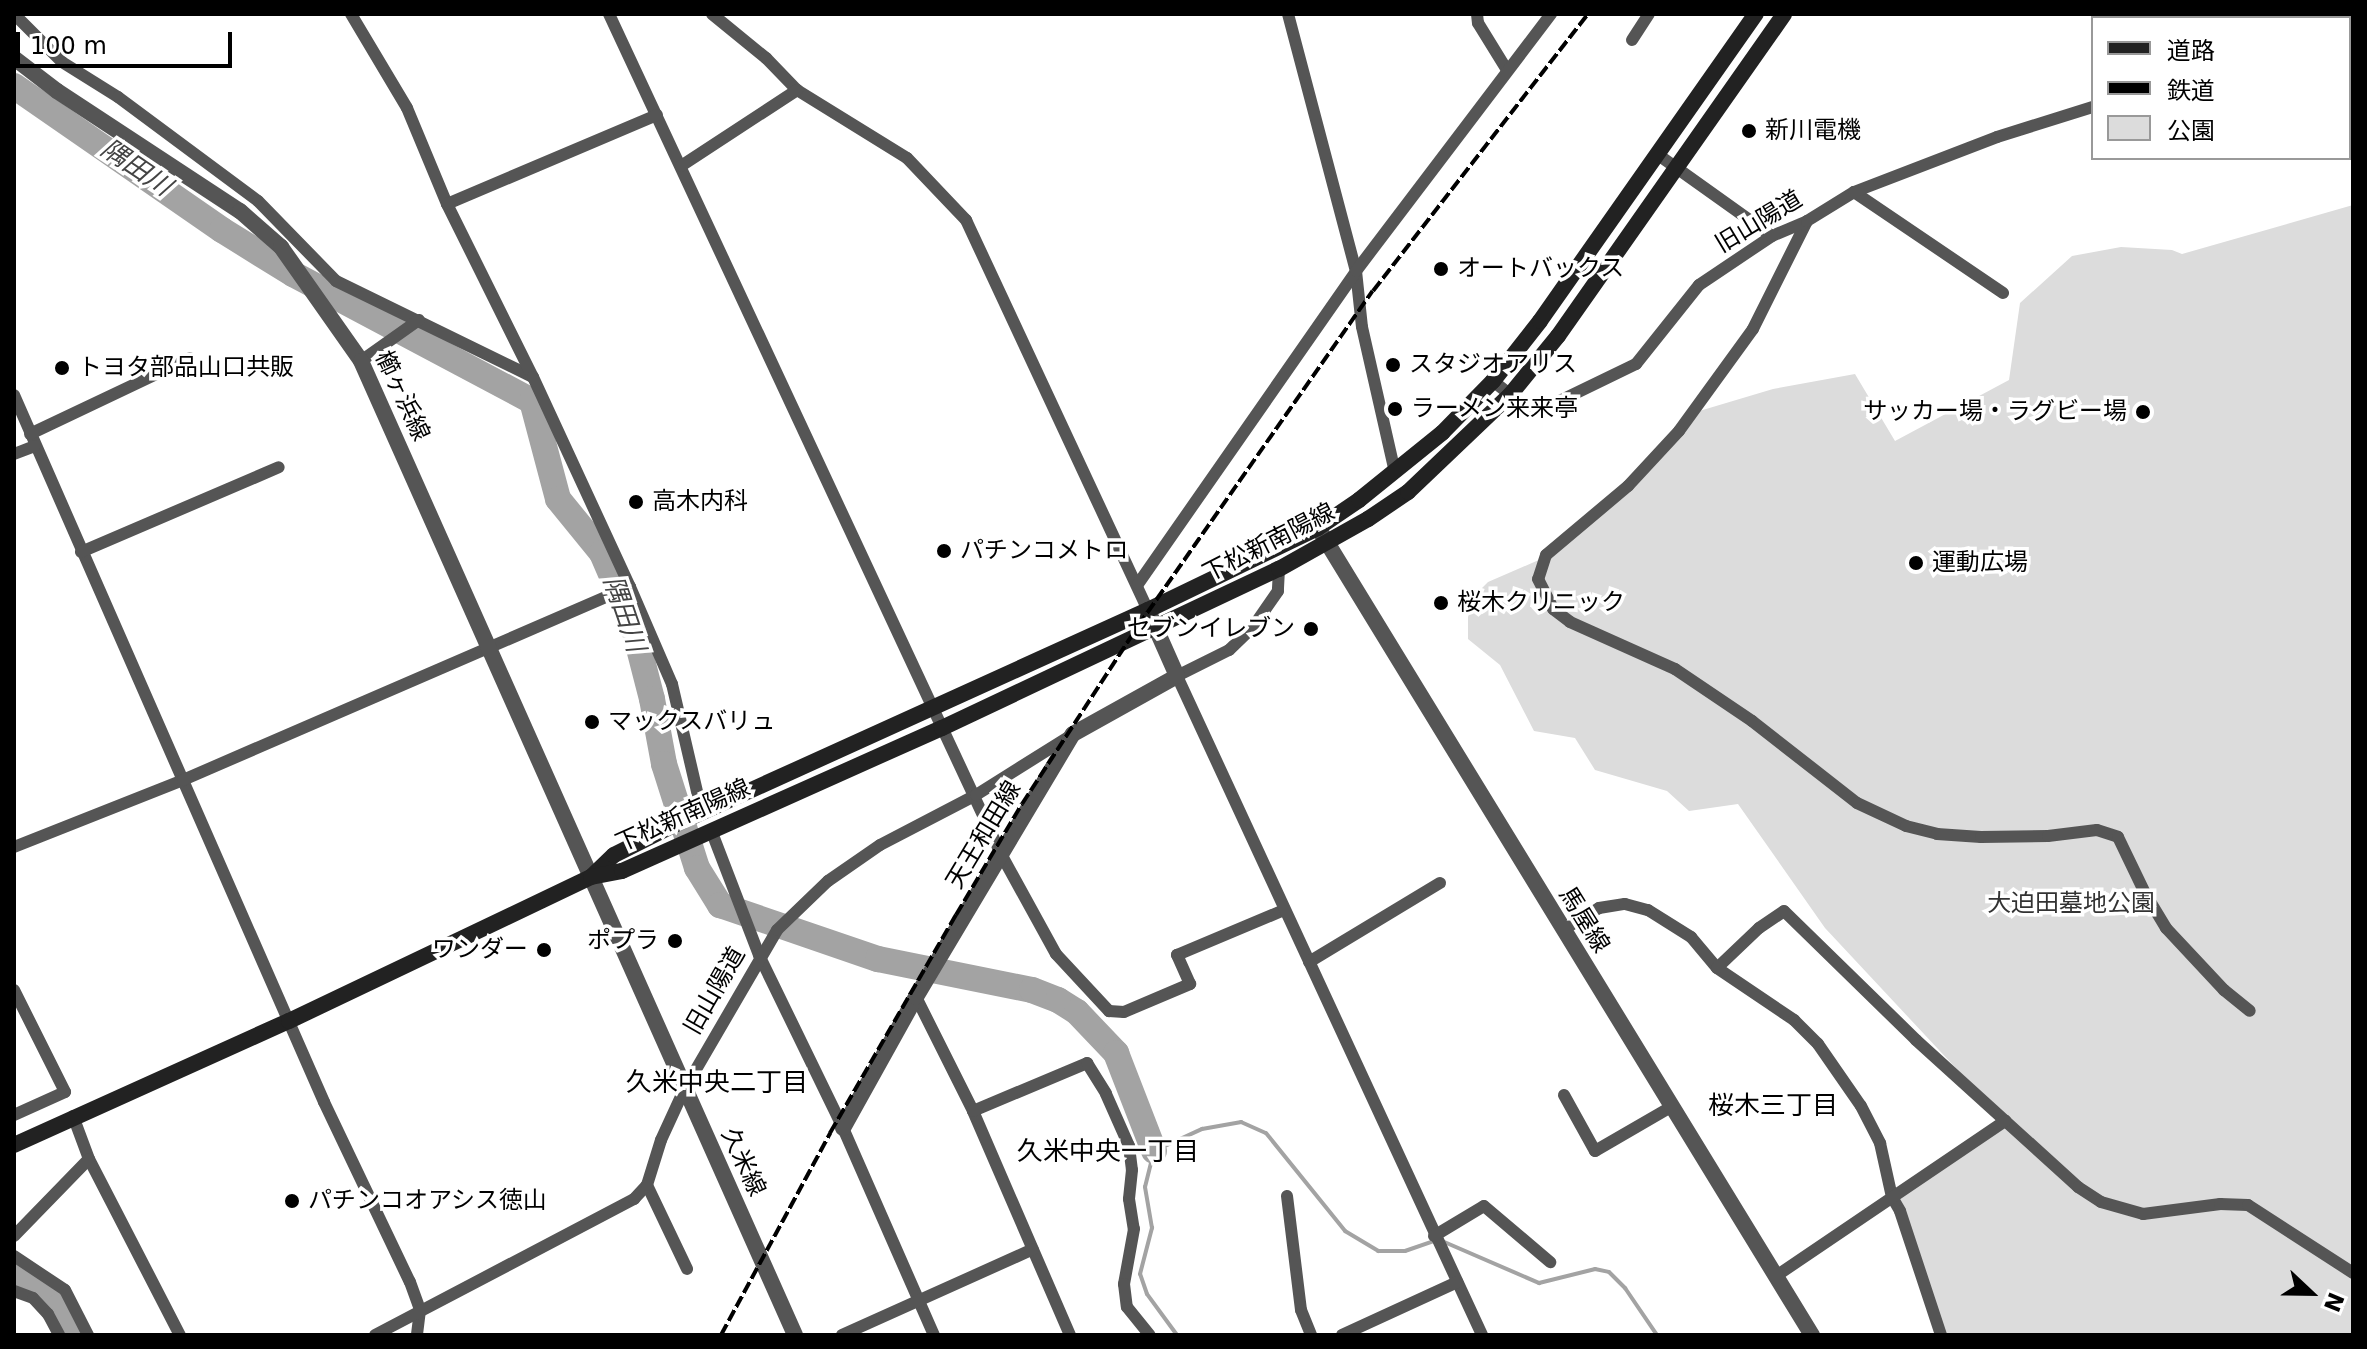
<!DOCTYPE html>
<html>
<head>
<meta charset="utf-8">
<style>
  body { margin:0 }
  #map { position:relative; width:2367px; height:1349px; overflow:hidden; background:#fff; font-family:"DejaVu Sans","Noto Sans JP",sans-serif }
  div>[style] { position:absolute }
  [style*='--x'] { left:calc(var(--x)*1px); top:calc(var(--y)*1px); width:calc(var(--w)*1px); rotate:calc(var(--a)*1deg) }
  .green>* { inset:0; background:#dcdcdc }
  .stream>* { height:4px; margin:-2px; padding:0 2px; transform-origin:2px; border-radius:2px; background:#a3a3a3 }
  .river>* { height:26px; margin:-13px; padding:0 13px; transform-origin:13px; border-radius:13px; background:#a3a3a3 }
  .minor>* { height:12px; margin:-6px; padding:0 6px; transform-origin:6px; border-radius:6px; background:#555 }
  .tertiary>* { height:16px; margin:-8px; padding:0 8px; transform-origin:8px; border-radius:8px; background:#555 }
  .secondary>* { height:16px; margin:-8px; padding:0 8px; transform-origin:8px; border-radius:8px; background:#222 }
  .rail>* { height:4px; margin-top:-2px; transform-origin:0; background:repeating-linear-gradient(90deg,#000 0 12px,transparent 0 16px) }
  .dots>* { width:22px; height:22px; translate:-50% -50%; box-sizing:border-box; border:4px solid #fff; border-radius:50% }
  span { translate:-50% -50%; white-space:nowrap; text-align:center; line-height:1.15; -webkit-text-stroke:7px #fff; paint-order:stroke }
  .poi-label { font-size:24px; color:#000 }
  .left { translate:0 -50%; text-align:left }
  .right { translate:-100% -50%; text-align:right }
  .street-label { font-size:24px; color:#000 }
  .park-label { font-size:24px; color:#333 }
  .water-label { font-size:26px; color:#444; font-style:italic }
  .neighbourhood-label { font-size:26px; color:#000 }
  .frame { position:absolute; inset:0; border:16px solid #000; pointer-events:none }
  .legend { position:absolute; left:2091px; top:16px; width:260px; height:144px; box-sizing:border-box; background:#fff; border:2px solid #999; margin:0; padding:10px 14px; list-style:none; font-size:24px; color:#000 }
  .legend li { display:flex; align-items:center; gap:16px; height:40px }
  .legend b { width:40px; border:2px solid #999 }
  .north { position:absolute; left:2271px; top:1253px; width:80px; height:80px; -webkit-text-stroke:6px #fff; paint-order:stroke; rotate:112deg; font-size:22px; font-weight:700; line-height:32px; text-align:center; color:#000 }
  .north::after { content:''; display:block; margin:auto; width:28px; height:36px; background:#000; clip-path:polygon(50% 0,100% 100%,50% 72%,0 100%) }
  .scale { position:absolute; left:16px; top:32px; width:216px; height:36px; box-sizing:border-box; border:4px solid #000; border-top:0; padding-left:10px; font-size:24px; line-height:28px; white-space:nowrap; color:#000; -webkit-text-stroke:6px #fff; paint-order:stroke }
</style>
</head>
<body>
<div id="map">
  <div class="green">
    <div style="clip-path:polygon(2353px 205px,2353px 1335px,1945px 1335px,1895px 1199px,2009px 1125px,1825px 928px,1738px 804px,1689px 811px,1667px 791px,1595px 770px,1575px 738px,1534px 731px,1500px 665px,1468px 639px,1468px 617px,1474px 596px,1488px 582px,1541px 559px,1592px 518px,1696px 412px,1773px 389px,1855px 374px,1895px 441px,2009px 380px,2020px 303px,2072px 256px,2121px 247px,2172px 250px,2182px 254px)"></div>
  </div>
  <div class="stream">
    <div style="--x:1442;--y:1241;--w:106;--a:23.4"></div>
    <div style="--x:1539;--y:1283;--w:58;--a:-14"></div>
    <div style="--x:1595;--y:1269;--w:14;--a:12"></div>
    <div style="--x:1609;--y:1272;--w:23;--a:45"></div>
    <div style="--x:1625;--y:1288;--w:57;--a:55.8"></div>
    <div style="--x:1177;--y:1335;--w:51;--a:-126.2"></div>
    <div style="--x:1147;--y:1294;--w:21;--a:-109"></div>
    <div style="--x:1140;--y:1274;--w:48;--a:-75.4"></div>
    <div style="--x:1152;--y:1228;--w:42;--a:-99.7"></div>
    <div style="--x:1145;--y:1187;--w:37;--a:-76"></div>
    <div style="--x:1154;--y:1151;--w:53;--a:-24.6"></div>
    <div style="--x:1202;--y:1129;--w:40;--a:-10"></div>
    <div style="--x:1241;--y:1122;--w:27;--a:24"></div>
    <div style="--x:1266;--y:1133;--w:126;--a:51.1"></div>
    <div style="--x:1345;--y:1231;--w:39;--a:31"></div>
    <div style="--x:1378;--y:1251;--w:27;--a:0"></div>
    <div style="--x:1405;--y:1251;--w:31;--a:-19"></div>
  </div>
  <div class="river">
    <div style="--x:14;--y:86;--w:253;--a:34.7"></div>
    <div style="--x:222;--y:230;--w:84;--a:31.8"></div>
    <div style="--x:293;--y:274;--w:271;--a:28"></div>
    <div style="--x:532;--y:401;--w:101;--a:75.1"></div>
    <div style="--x:558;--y:499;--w:70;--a:50.8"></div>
    <div style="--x:602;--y:553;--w:78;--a:66.7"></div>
    <div style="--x:633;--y:625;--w:76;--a:75.6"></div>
    <div style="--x:652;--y:699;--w:66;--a:79.5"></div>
    <div style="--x:664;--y:764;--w:109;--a:72.4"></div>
    <div style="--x:697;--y:868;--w:44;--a:58.1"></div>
    <div style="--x:720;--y:905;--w:167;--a:18.9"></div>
    <div style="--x:878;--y:959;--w:157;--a:11.4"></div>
    <div style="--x:1032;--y:990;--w:28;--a:21"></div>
    <div style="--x:1058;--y:1000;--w:22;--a:32"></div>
    <div style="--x:1077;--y:1012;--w:57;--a:46.4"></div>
    <div style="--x:1116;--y:1053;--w:105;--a:68.8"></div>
    <div style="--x:14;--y:1274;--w:56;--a:34.8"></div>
    <div style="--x:60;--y:1306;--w:32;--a:66"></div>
  </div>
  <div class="minor">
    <div style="--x:14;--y:14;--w:68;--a:45"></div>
    <div style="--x:62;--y:62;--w:66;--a:32"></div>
    <div style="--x:118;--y:97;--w:174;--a:36.6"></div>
    <div style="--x:258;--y:201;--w:112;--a:45.7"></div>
    <div style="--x:336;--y:281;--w:219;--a:26"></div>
    <div style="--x:351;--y:14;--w:109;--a:59.2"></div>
    <div style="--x:407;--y:108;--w:104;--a:67.4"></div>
    <div style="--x:447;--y:204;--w:193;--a:63.6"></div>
    <div style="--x:533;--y:377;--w:231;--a:65.2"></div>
    <div style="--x:630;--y:587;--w:106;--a:66.6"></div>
    <div style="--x:672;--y:684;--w:132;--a:76.9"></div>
    <div style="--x:609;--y:14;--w:927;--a:64.98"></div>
    <div style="--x:1001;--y:854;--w:114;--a:61.2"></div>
    <div style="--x:1056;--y:954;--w:78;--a:47.1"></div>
    <div style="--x:1109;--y:1011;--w:15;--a:4"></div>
    <div style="--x:1124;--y:1012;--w:72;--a:-23"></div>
    <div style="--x:1190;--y:984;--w:32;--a:-114"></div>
    <div style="--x:1177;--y:955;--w:116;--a:-22.8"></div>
    <div style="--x:712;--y:14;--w:70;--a:39.2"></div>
    <div style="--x:766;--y:58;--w:45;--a:45.9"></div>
    <div style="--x:797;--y:90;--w:129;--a:31.7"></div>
    <div style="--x:907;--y:158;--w:86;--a:46.4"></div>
    <div style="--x:966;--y:220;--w:430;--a:65"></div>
    <div style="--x:1288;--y:14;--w:266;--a:75.2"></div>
    <div style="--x:1356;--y:271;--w:56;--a:83.9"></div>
    <div style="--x:1362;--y:327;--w:149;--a:77.2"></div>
    <div style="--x:1477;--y:14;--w:9;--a:84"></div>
    <div style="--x:1478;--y:23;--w:55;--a:58.3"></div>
    <div style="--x:2169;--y:14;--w:4;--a:90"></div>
    <div style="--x:2349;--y:35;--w:4;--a:-14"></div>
    <div style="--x:1632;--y:40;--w:31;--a:-57"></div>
    <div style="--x:1657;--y:154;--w:141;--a:35.5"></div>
    <div style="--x:681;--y:166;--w:139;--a:-33.2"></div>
    <div style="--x:1854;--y:192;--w:180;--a:34.1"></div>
    <div style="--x:447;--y:204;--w:228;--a:-23"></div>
    <div style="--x:1807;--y:221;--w:121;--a:116.6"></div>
    <div style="--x:1753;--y:329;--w:126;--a:126"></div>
    <div style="--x:1679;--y:431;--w:75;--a:132.8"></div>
    <div style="--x:1628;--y:486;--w:107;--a:139.9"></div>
    <div style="--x:1546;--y:555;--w:25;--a:108"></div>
    <div style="--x:1538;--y:579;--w:34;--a:63"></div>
    <div style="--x:1553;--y:609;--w:21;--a:37"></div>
    <div style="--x:1570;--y:622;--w:115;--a:24.1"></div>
    <div style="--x:1675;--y:669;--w:93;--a:34"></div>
    <div style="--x:1752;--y:721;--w:133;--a:38"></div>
    <div style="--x:1857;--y:803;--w:54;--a:25.1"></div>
    <div style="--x:1906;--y:826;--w:32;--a:14"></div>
    <div style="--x:1937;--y:834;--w:44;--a:3.9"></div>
    <div style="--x:1981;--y:837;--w:67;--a:-0.9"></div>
    <div style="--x:2048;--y:836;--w:49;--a:-7"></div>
    <div style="--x:2097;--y:830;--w:22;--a:18"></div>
    <div style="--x:2118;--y:837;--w:62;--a:64.3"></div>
    <div style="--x:2145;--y:893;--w:41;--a:59"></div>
    <div style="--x:2166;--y:928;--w:85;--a:46.9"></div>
    <div style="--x:2224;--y:990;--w:33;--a:39"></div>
    <div style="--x:361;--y:361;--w:71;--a:-35.3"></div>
    <div style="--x:1493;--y:381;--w:43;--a:38.5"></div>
    <div style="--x:1527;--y:408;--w:12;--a:14"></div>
    <div style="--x:1539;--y:411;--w:108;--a:-25.9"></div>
    <div style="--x:1636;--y:364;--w:101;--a:-51.4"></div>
    <div style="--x:1699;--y:285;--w:88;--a:-33.9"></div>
    <div style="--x:1772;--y:236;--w:38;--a:-23"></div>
    <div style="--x:1807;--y:221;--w:55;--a:-31.7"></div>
    <div style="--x:1854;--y:192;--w:153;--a:-21"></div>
    <div style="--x:1997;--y:137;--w:101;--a:-17.4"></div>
    <div style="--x:14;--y:395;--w:772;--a:66.32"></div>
    <div style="--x:324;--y:1102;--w:199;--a:64.5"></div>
    <div style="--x:410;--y:1282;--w:30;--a:70"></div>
    <div style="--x:420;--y:1310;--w:25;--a:97"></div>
    <div style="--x:30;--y:434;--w:177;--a:-25.4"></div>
    <div style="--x:14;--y:454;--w:22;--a:-21"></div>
    <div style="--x:81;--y:552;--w:215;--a:-23.2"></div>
    <div style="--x:1279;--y:569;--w:22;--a:93"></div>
    <div style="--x:1278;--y:591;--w:44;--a:124.8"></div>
    <div style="--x:1253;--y:627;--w:33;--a:136"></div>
    <div style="--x:1229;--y:650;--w:58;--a:153.4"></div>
    <div style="--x:1177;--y:676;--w:726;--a:65.16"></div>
    <div style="--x:1138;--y:584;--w:381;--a:-55.1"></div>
    <div style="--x:1356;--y:271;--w:323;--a:-52.8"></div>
    <div style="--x:711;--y:830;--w:134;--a:69"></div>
    <div style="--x:759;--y:955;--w:192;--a:64.1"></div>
    <div style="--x:843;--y:1128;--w:226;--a:66.3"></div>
    <div style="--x:14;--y:847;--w:182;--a:-21.6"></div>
    <div style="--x:183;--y:780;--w:487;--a:-23.4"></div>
    <div style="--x:1563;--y:930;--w:42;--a:-31.4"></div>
    <div style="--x:1599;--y:908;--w:26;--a:-9"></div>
    <div style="--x:1625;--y:904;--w:24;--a:15"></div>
    <div style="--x:1648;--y:910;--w:51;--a:32.1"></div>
    <div style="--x:1691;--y:937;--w:40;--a:50"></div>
    <div style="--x:1717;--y:968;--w:93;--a:34"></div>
    <div style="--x:1794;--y:1020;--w:34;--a:45"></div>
    <div style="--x:1818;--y:1044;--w:75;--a:55.3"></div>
    <div style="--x:1861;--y:1106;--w:42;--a:62.8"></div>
    <div style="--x:1880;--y:1143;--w:55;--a:77.5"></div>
    <div style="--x:1892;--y:1197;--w:16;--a:60"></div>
    <div style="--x:1900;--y:1211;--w:131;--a:71.7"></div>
    <div style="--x:1309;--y:962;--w:153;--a:-31.1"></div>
    <div style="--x:1717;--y:968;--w:58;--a:-43.6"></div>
    <div style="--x:1759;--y:928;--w:30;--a:-34"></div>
    <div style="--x:1784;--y:911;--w:185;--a:44.3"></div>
    <div style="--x:1916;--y:1040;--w:219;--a:42.2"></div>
    <div style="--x:2078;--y:1187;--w:27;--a:33"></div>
    <div style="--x:2101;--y:1202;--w:44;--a:15.9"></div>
    <div style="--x:2143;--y:1214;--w:78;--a:-7.4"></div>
    <div style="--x:2220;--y:1204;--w:28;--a:2"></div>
    <div style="--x:2248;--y:1205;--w:125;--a:32.9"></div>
    <div style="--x:14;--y:990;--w:114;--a:63.4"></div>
    <div style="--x:65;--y:1092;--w:56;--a:155.7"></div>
    <div style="--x:916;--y:997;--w:127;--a:63.4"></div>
    <div style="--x:973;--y:1111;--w:244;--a:66.6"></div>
    <div style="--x:1564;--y:1095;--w:64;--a:61"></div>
    <div style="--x:1595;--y:1151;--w:88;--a:-30.1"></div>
    <div style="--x:973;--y:1111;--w:124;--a:-22.8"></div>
    <div style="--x:1087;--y:1063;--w:36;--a:58"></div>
    <div style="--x:1106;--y:1094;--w:57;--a:66.1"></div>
    <div style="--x:1129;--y:1146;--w:24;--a:83"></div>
    <div style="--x:1132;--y:1170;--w:29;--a:96"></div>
    <div style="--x:1129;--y:1199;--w:30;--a:81"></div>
    <div style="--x:1134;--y:1229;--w:56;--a:100.3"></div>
    <div style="--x:1124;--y:1284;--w:23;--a:83"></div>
    <div style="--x:1127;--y:1307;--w:36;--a:51"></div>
    <div style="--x:73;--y:1116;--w:46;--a:69.6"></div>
    <div style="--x:89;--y:1159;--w:198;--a:62.7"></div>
    <div style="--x:647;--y:1185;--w:93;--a:64.5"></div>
    <div style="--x:1287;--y:1196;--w:115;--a:83"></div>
    <div style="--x:1301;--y:1310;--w:27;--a:68"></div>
    <div style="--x:14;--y:1236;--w:107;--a:-45.8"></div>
    <div style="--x:1434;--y:1236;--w:58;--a:-31"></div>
    <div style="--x:1484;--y:1206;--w:87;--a:40.3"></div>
    <div style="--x:14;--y:1256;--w:61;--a:33.7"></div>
    <div style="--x:65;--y:1290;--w:51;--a:62.9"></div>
    <div style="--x:1776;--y:1276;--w:277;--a:-34.1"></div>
    <div style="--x:14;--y:1291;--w:20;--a:20"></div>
    <div style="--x:33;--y:1298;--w:22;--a:47"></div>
    <div style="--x:48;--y:1314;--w:24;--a:62"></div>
    <div style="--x:375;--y:1335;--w:293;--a:-27.7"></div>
    <div style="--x:634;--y:1199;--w:19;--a:-47"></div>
    <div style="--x:647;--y:1185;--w:47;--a:-72.7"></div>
    <div style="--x:661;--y:1140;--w:55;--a:-65.3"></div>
    <div style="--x:684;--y:1090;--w:185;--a:-59.8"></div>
    <div style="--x:777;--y:930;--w:71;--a:-43.9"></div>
    <div style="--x:828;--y:881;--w:63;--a:-34.7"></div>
    <div style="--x:880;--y:845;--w:108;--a:-27.5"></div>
    <div style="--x:976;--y:795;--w:111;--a:-32.1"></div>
    <div style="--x:842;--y:1335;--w:209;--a:-24.2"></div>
    <div style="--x:1342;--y:1335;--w:127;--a:-24.7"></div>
  </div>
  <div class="tertiary">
    <div style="--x:14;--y:58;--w:54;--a:37.5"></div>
    <div style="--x:57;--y:91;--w:219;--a:33.3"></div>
    <div style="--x:240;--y:211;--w:55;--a:41.3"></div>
    <div style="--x:281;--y:247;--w:139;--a:54.9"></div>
    <div style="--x:361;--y:361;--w:1066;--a:65.98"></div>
    <div style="--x:1320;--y:531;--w:943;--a:58.54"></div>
    <div style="--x:843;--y:1128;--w:150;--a:-60.9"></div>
    <div style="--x:916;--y:997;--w:306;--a:-59.2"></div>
    <div style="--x:1073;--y:734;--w:119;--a:-29.1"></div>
    <div style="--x:1177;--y:676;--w:67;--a:-113.9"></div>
  </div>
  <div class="secondary">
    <div style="--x:592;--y:876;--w:30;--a:-44"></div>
    <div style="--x:614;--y:855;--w:65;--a:-26.6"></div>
    <div style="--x:672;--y:826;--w:523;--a:-24.41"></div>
    <div style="--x:1148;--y:610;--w:189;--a:-25.8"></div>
    <div style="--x:1318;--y:528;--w:50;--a:-34.3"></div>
    <div style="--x:1359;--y:500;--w:107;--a:-38.9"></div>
    <div style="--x:1442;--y:433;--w:73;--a:-45.6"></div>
    <div style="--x:1493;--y:381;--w:76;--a:-51.9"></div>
    <div style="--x:1540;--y:321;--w:375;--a:-54.9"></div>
    <div style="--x:14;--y:1145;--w:302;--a:-24.3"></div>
    <div style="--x:289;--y:1021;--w:335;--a:-25.5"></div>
    <div style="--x:591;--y:877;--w:32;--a:-11"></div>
    <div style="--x:622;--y:871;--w:350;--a:-24.1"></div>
    <div style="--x:942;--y:728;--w:373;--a:-25.3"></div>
    <div style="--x:1279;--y:569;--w:102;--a:-29.3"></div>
    <div style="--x:1368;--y:519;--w:48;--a:-34"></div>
    <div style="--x:1408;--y:492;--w:141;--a:-43.6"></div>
    <div style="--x:1510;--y:395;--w:76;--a:-50.9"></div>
    <div style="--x:1558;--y:336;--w:393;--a:-54.9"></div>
  </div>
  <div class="rail">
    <div style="--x:721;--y:1335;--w:230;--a:-61.6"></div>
    <div style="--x:830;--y:1133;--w:252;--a:-60"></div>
    <div style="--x:956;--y:915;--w:129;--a:-59.3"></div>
    <div style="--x:1022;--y:804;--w:212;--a:-56.9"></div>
    <div style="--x:1138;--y:626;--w:409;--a:-55"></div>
    <div style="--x:1373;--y:291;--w:351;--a:-52.2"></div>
  </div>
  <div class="dots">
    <div style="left:1749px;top:131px;background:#000"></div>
    <div style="left:1441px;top:269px;background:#000"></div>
    <div style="left:1393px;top:365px;background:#000"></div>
    <div style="left:62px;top:368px;background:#000"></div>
    <div style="left:1395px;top:409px;background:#000"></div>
    <div style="left:2143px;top:412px;background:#000"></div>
    <div style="left:636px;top:502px;background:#000"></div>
    <div style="left:944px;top:551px;background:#000"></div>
    <div style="left:1916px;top:563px;background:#000"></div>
    <div style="left:1441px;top:603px;background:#000"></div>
    <div style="left:1311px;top:629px;background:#000"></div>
    <div style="left:592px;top:722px;background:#000"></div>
    <div style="left:675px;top:941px;background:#000"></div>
    <div style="left:544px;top:950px;background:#000"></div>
    <div style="left:292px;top:1201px;background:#000"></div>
  </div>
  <div class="poi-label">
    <span class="left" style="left:1765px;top:131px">新川電機</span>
    <span class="left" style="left:1457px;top:269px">オートバックス</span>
    <span class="left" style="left:1409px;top:365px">スタジオアリス</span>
    <span class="left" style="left:78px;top:368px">トヨタ部品山口共販</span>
    <span class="left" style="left:1411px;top:409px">ラーメン来来亭</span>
    <span class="right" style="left:2127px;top:412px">サッカー場・ラグビー場</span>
    <span class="left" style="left:652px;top:502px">高木内科</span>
    <span class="left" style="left:960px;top:551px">パチンコメトロ</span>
    <span class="left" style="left:1932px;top:563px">運動広場</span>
    <span class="left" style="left:1457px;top:603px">桜木クリニック</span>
    <span class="right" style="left:1295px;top:629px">セブンイレブン</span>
    <span class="left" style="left:608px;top:722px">マックスバリュ</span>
    <span class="right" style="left:659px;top:941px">ポプラ</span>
    <span class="right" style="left:528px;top:950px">ワンダー</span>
    <span class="left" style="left:308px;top:1201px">パチンコオアシス徳山</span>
  </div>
  <div class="street-label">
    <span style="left:1759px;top:222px;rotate:-31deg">旧山陽道</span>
    <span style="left:402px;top:396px;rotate:65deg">櫛ヶ浜線</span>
    <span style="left:1269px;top:543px;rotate:-27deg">下松新南陽線</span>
    <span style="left:683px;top:816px;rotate:-24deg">下松新南陽線</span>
    <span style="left:984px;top:835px;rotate:-59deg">天王和田線</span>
    <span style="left:1584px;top:920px;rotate:58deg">馬屋線</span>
    <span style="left:715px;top:991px;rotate:-60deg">旧山陽道</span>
    <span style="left:743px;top:1162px;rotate:65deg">久米線</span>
  </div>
  <div class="park-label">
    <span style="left:2071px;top:904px">大迫田墓地公園</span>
  </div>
  <div class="water-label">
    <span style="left:136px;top:168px;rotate:34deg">隅田川</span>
    <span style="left:624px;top:614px;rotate:71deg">隅田川</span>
  </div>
  <div class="neighbourhood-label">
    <span style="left:717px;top:1083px">久米中央二丁目</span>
    <span style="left:1773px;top:1106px">桜木三丁目</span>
    <span style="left:1108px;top:1152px">久米中央一丁目</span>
  </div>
  <div class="frame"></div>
  <ul class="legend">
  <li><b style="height:10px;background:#222"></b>道路</li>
  <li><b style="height:10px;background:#000"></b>鉄道</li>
  <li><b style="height:22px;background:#dcdcdc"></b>公園</li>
  </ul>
  <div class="north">N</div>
  <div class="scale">100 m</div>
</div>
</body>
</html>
